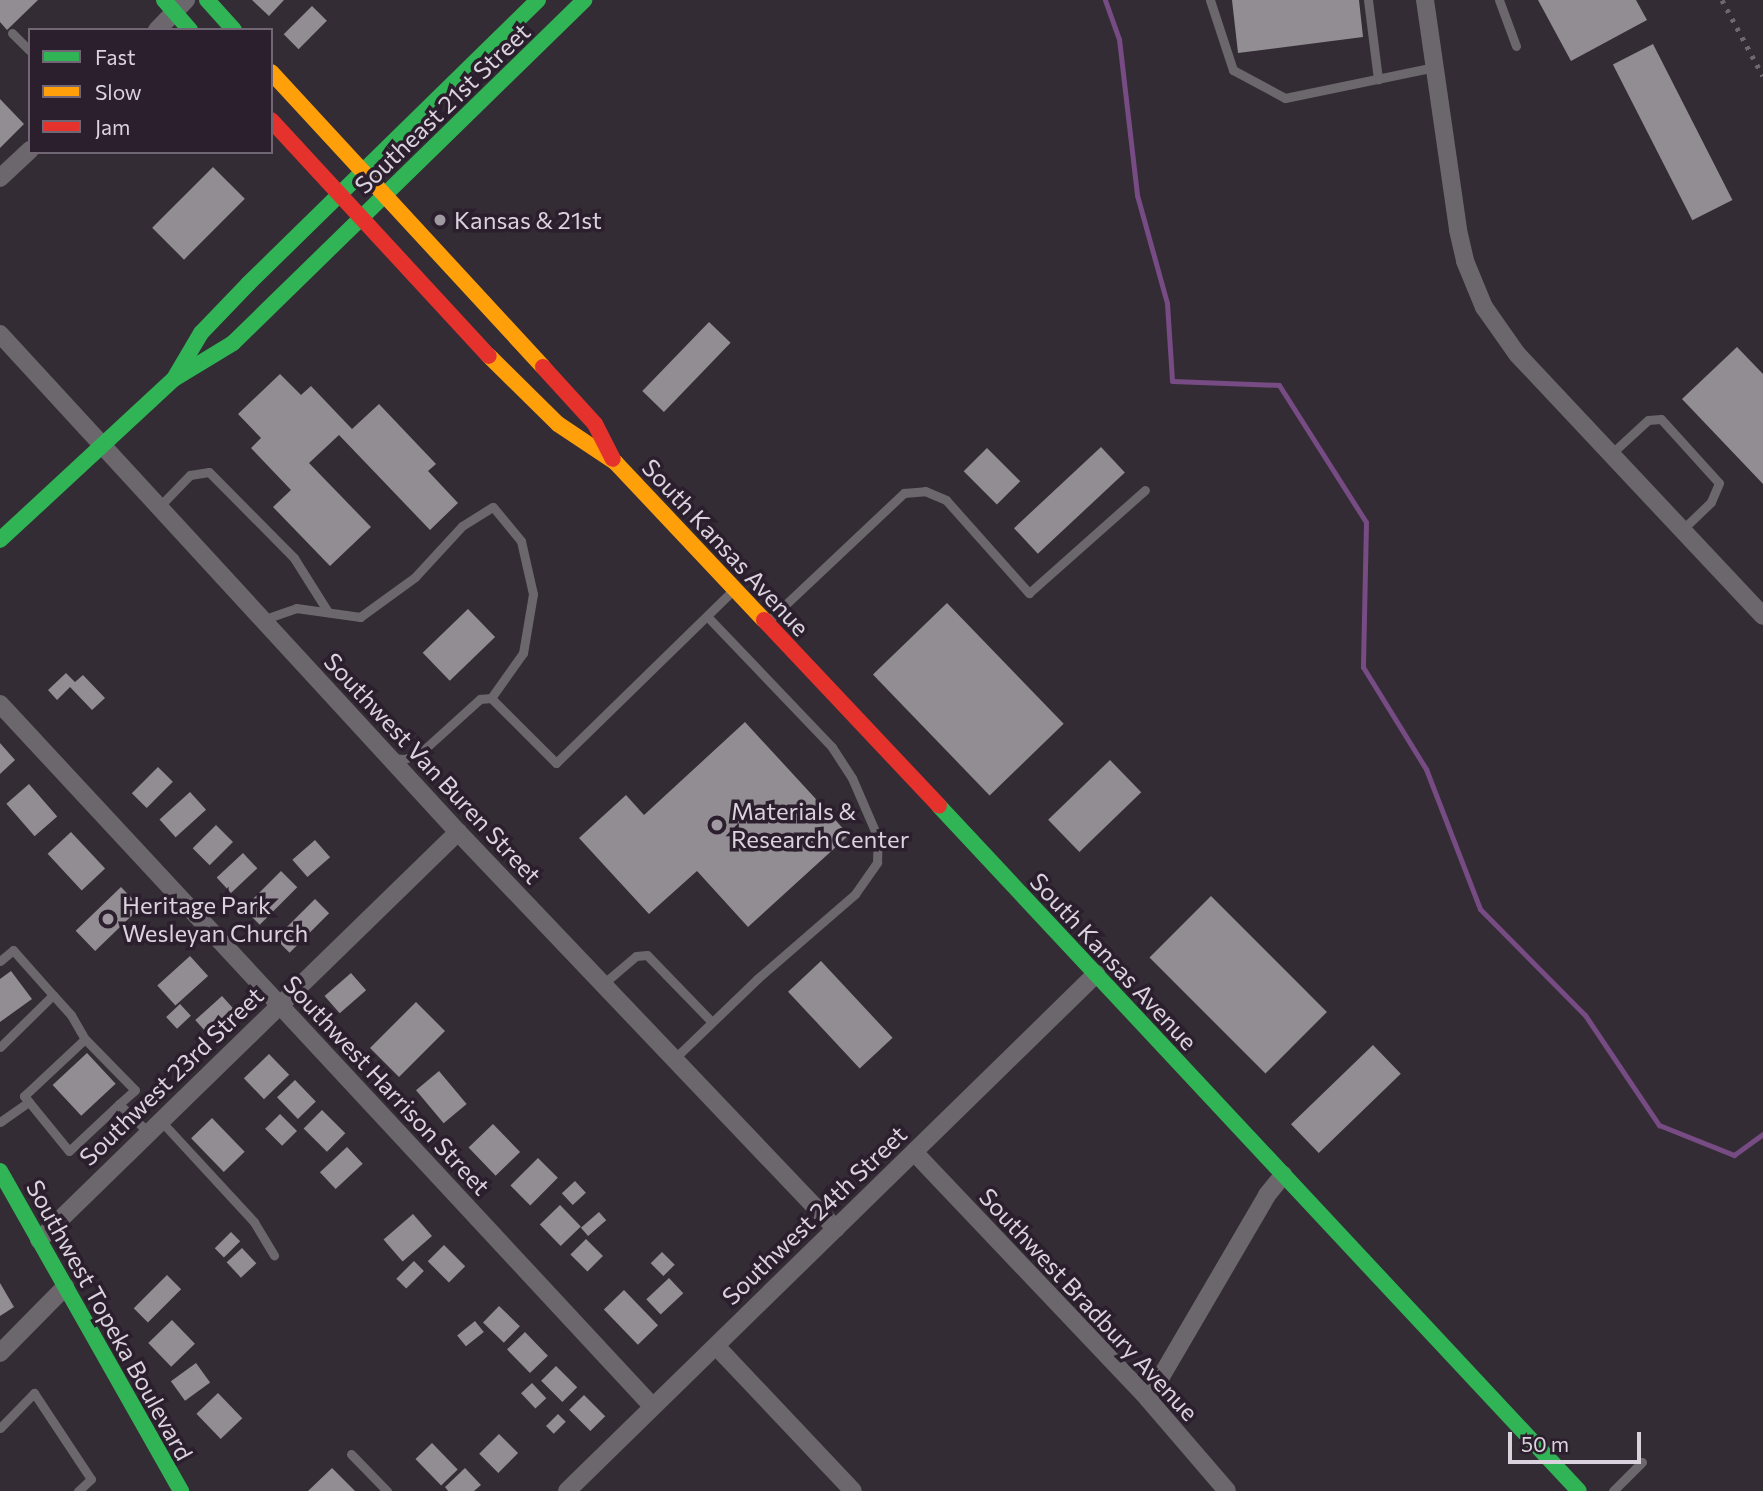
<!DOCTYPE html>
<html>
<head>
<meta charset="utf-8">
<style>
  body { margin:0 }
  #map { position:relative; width:1763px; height:1491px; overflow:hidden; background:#332c34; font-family:Commissioner,sans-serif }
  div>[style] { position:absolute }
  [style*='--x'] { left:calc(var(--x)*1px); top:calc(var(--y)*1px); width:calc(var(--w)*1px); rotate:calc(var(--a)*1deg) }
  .stream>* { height:5px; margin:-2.5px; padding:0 2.5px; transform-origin:2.5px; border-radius:2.5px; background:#774b83 }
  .building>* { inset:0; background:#928c93; transform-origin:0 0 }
  .lane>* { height:9px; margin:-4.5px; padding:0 4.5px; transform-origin:4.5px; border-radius:4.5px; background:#6b676c }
  .street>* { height:18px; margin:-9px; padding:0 9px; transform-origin:9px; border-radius:9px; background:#6b676c }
  .fast>* { height:16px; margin:-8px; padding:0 8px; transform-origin:8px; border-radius:8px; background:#30b455 }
  .slow>* { height:16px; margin:-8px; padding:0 8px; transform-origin:8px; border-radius:8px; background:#ff9f0a }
  .jam>* { height:16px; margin:-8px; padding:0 8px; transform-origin:8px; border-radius:8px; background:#e5322d }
  .rail>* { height:5px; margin-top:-2.5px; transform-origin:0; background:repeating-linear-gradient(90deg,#6e686f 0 3.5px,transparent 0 10.5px) }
  .dots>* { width:19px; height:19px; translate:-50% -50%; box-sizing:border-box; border:4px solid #2b1f2e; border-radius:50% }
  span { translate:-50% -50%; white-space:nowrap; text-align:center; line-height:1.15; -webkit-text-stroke:7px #2b1f2e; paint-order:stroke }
  .street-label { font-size:24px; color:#dad3dd }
  .poi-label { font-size:24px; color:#dad3dd }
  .left { translate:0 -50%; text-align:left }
  .legend { position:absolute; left:28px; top:28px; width:245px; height:126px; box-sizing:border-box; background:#2b1f2e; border:2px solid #716774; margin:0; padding:9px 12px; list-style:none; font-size:21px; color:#dad3dd }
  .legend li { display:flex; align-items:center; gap:14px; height:35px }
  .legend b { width:35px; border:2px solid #716774 }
  .scale { position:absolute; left:1508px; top:1432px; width:133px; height:32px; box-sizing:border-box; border:4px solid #dad3dd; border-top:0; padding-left:9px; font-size:21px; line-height:24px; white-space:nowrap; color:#dad3dd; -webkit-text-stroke:5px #2b1f2e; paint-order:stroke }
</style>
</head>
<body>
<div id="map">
  <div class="stream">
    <div style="--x:1105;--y:0;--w:41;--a:70.3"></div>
    <div style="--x:1119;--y:39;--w:157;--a:83.4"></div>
    <div style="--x:1137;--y:195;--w:112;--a:74.5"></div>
    <div style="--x:1167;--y:303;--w:78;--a:86.3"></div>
    <div style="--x:1172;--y:381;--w:107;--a:2.1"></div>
    <div style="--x:1279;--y:385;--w:162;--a:57.6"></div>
    <div style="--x:1366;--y:522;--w:145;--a:91.2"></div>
    <div style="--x:1363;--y:667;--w:120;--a:58.3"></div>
    <div style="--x:1426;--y:769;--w:150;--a:68.9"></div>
    <div style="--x:1480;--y:909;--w:149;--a:45.3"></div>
    <div style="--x:1585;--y:1015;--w:133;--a:56.1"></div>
    <div style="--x:1659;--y:1125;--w:81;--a:21.8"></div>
    <div style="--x:1734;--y:1155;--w:36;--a:-36"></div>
  </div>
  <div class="building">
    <div style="clip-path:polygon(0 0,38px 0,7px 30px,0 22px)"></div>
    <div style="clip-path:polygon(252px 0,284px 0,269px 16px)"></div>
    <div style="clip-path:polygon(1232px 0,1359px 0,1363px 37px,1238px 53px)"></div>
    <div style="clip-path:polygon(1538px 0,1636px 0,1647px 20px,1571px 61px)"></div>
    <div style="left:312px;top:6px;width:21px;height:40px;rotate:45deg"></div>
    <div style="left:1653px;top:44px;width:175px;height:45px;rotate:63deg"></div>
    <div style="clip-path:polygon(0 99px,24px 124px,0 148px)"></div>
    <div style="left:213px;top:167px;width:45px;height:86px;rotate:45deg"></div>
    <div style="left:709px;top:322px;width:30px;height:96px;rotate:44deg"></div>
    <div style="clip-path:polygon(1737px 347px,1763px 374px,1763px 484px,1682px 399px)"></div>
    <div style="clip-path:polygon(280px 374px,301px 395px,311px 386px,352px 429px,379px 404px,436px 464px,428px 471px,458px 503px,430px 530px,339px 435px,309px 463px,371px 527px,330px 566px,273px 507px,291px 490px,251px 448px,261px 438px,238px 414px)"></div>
    <div style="left:1101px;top:447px;width:35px;height:119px;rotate:47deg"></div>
    <div style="left:987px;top:448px;width:47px;height:33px;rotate:45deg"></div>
    <div style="left:947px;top:603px;width:168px;height:103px;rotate:46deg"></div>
    <div style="left:468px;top:609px;width:39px;height:63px;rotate:46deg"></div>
    <div style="clip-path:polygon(66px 673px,75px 682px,83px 675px,105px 698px,92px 710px,70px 687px,57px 700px,48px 690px)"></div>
    <div style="clip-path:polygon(745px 722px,849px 835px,748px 927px,697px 871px,649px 914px,579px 838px,626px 795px,644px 815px)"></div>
    <div style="clip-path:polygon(0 743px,15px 760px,0 774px)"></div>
    <div style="left:1110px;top:760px;width:45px;height:86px;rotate:46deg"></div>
    <div style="left:158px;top:767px;width:21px;height:37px;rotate:45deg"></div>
    <div style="left:29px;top:784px;width:43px;height:30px;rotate:49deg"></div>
    <div style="left:190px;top:792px;width:24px;height:41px;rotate:48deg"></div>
    <div style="left:216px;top:825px;width:24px;height:33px;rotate:45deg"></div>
    <div style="left:71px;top:832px;width:50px;height:32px;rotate:47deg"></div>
    <div style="left:315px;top:840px;width:23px;height:30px;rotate:49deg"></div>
    <div style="left:243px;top:853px;width:21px;height:36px;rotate:47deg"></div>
    <div style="left:281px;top:871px;width:23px;height:53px;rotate:45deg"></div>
    <div style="left:121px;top:887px;width:28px;height:63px;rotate:46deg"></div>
    <div style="left:1211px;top:896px;width:164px;height:87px;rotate:45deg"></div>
    <div style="left:315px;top:899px;width:20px;height:56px;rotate:45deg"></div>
    <div style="left:190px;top:956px;width:27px;height:44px;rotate:48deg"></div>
    <div style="left:821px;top:961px;width:105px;height:45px;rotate:47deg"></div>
    <div style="clip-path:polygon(11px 971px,32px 999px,0 1022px,0 979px)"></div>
    <div style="left:351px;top:973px;width:23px;height:35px;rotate:49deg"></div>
    <div style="left:222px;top:996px;width:24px;height:36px;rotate:48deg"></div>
    <div style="left:416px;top:1002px;width:41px;height:65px;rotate:45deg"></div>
    <div style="left:180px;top:1004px;width:16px;height:19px;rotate:47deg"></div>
    <div style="left:1373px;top:1045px;width:40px;height:114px;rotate:46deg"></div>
    <div style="left:87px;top:1053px;width:42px;height:47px;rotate:47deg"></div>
    <div style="left:269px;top:1054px;width:29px;height:35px;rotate:46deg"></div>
    <div style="left:439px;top:1071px;width:43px;height:30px;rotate:50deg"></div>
    <div style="left:295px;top:1080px;width:30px;height:25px;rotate:46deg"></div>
    <div style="left:322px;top:1110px;width:33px;height:26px;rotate:45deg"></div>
    <div style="left:280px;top:1114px;width:24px;height:21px;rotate:45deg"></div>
    <div style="left:212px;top:1118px;width:47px;height:29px;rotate:46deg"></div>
    <div style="left:493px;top:1124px;width:39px;height:34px;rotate:46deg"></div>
    <div style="left:347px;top:1147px;width:23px;height:37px;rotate:47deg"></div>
    <div style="left:538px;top:1158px;width:28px;height:39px;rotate:45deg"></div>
    <div style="left:575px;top:1181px;width:16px;height:18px;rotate:47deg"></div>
    <div style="left:560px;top:1205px;width:30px;height:28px;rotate:46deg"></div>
    <div style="left:599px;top:1212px;width:11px;height:24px;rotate:49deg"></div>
    <div style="left:413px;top:1214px;width:29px;height:39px;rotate:49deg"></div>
    <div style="left:231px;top:1232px;width:13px;height:23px;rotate:45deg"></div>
    <div style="left:586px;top:1239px;width:24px;height:22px;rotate:45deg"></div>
    <div style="left:444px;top:1245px;width:30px;height:23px;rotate:45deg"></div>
    <div style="left:242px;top:1248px;width:21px;height:21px;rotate:47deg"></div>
    <div style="left:662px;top:1252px;width:18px;height:16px;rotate:45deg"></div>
    <div style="left:414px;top:1261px;width:14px;height:25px;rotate:45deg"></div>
    <div style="left:167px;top:1275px;width:20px;height:47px;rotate:45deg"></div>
    <div style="left:669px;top:1278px;width:21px;height:31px;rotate:47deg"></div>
    <div style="clip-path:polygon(0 1283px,14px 1307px,0 1316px)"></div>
    <div style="left:624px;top:1290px;width:49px;height:28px;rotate:46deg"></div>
    <div style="left:499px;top:1306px;width:29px;height:23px;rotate:44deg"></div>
    <div style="left:172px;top:1320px;width:33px;height:33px;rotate:46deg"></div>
    <div style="left:475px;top:1321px;width:14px;height:23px;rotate:51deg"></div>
    <div style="left:525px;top:1332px;width:33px;height:25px;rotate:46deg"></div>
    <div style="left:196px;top:1363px;width:24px;height:31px;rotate:54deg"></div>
    <div style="left:556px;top:1366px;width:30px;height:21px;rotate:45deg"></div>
    <div style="left:532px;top:1383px;width:21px;height:15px;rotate:47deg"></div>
    <div style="left:218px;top:1393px;width:35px;height:30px;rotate:46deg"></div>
    <div style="left:584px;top:1395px;width:30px;height:21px;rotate:45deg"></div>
    <div style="left:558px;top:1414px;width:11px;height:17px;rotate:45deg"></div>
    <div style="left:499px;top:1434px;width:27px;height:28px;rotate:45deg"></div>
    <div style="left:432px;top:1443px;width:37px;height:23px;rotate:46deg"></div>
    <div style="clip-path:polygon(332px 1468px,355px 1491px,308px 1491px)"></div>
    <div style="clip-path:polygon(465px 1468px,481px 1485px,474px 1491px,448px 1491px,445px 1487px)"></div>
  </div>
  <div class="lane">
    <div style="--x:1210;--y:0;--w:74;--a:71.8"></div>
    <div style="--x:1233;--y:70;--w:59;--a:28.3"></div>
    <div style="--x:1285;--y:98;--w:153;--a:-11.7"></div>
    <div style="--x:1368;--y:0;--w:80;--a:82.8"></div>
    <div style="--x:1499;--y:0;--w:49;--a:69.7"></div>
    <div style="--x:12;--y:33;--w:25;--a:45"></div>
    <div style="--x:1611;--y:454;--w:50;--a:-42.6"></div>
    <div style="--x:1648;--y:420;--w:13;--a:-4"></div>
    <div style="--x:1661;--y:419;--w:86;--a:47.8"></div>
    <div style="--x:1719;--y:483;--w:21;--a:113"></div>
    <div style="--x:1711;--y:502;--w:40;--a:136"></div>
    <div style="--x:158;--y:508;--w:46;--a:-45.9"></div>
    <div style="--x:190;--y:475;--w:19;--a:-9"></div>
    <div style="--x:209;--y:472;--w:121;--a:45.3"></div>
    <div style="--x:294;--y:558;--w:64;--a:57.8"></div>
    <div style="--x:262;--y:620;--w:36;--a:-19"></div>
    <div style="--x:296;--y:608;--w:65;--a:8"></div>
    <div style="--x:360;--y:617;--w:68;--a:-36"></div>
    <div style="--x:415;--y:577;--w:69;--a:-47.3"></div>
    <div style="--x:462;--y:526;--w:36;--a:-32"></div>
    <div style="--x:493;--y:507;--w:44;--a:50.5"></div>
    <div style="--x:521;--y:541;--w:54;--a:77.2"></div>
    <div style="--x:533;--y:594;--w:60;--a:99.6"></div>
    <div style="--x:523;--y:653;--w:55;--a:125.4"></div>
    <div style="--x:768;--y:621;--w:187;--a:-43.3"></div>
    <div style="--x:904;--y:493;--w:21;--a:-5"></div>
    <div style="--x:925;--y:491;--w:23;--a:23"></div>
    <div style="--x:946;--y:500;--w:125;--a:48.3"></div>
    <div style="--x:1029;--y:593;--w:155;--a:-41.6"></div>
    <div style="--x:391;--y:758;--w:13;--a:4"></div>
    <div style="--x:404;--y:759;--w:15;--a:-16"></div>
    <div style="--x:418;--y:755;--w:84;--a:-42.1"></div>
    <div style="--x:480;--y:699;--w:11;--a:-5"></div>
    <div style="--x:491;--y:698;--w:92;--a:45"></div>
    <div style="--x:556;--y:763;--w:248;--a:-44.3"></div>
    <div style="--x:0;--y:961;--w:17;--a:-40"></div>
    <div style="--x:13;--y:950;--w:60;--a:48.4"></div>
    <div style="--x:603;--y:984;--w:43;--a:-40.3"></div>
    <div style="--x:636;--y:956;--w:11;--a:-5"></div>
    <div style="--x:647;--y:955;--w:93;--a:45.9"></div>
    <div style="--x:0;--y:1047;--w:74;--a:-44.5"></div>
    <div style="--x:53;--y:995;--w:27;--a:48"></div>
    <div style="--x:71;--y:1015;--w:28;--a:60"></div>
    <div style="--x:85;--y:1039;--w:71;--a:45.6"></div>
    <div style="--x:135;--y:1090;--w:21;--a:139"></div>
    <div style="--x:674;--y:1059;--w:115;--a:-43.9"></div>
    <div style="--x:757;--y:979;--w:130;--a:-40.9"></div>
    <div style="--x:855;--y:894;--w:39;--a:-55"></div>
    <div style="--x:877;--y:862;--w:24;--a:-88"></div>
    <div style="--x:878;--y:838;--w:65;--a:-113.4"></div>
    <div style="--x:852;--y:778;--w:37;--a:-123"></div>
    <div style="--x:832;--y:747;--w:181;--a:-133.7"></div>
    <div style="--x:29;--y:1102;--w:8;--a:-130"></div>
    <div style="--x:24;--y:1096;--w:83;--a:-43.1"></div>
    <div style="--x:160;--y:1120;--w:139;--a:47.3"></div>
    <div style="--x:254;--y:1222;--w:39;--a:59"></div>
    <div style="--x:0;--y:1122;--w:35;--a:-35"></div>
    <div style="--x:29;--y:1102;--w:63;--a:50.8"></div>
    <div style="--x:69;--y:1151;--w:69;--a:-43.2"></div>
    <div style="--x:119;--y:1104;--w:40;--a:44"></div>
    <div style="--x:0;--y:1428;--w:49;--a:-45.8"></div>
    <div style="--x:34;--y:1393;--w:103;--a:56.5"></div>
    <div style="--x:91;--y:1479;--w:18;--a:137"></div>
    <div style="--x:351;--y:1454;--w:52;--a:45.8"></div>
    <div style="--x:1613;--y:1491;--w:41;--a:-45"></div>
  </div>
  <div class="street">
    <div style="--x:1425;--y:0;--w:232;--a:81.8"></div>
    <div style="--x:1458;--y:230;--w:32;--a:77"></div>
    <div style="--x:1465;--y:261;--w:50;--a:67.6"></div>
    <div style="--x:1484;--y:307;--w:57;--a:54.9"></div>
    <div style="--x:1517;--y:354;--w:359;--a:46.8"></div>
    <div style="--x:157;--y:30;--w:42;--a:-46"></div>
    <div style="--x:0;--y:178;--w:41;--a:-43"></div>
    <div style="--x:0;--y:334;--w:677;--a:47.4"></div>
    <div style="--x:458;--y:832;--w:548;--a:46.4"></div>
    <div style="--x:0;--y:704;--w:959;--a:47.11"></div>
    <div style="--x:914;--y:1152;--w:340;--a:46.5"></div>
    <div style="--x:1148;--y:1399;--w:121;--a:49.3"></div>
    <div style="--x:39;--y:1240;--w:585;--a:-44.24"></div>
    <div style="--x:716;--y:1346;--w:199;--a:46.6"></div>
    <div style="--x:0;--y:1353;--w:93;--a:-45.4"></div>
    <div style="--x:1148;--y:1399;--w:236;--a:-59.7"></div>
    <div style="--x:1267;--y:1195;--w:26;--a:-51"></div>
    <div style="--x:567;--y:1491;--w:740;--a:-44.34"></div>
  </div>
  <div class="fast">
    <div style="--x:164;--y:0;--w:40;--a:49"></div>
    <div style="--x:207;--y:0;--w:40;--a:48"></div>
    <div style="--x:175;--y:377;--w:51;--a:-59.4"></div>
    <div style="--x:201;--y:333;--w:68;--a:-46.2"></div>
    <div style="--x:248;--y:284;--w:406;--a:-44.4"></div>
    <div style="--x:0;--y:540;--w:237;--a:-42.8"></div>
    <div style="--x:174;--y:379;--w:69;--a:-31.4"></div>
    <div style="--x:233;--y:343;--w:491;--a:-44.3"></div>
    <div style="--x:939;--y:806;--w:937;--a:46.95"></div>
    <div style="--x:0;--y:1171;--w:368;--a:60.5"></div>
  </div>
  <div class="slow">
    <div style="--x:271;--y:72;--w:401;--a:47.3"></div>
    <div style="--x:489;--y:356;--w:97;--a:44.6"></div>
    <div style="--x:558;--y:424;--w:69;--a:33.7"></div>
    <div style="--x:615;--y:462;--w:217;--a:46.7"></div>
  </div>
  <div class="jam">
    <div style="--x:271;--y:120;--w:321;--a:47.3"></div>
    <div style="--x:543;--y:367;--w:77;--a:47.6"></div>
    <div style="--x:595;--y:424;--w:39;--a:63"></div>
    <div style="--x:764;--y:620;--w:255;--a:46.7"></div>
  </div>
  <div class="rail">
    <div style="--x:1722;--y:0;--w:86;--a:61.7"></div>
  </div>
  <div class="dots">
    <div style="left:440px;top:220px;background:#a099a2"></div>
    <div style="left:717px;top:825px;background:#a099a2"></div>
    <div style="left:108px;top:919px;background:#a099a2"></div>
  </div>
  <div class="street-label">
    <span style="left:442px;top:108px;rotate:-44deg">Southeast 21st Street</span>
    <span style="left:726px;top:547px;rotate:47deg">South Kansas Avenue</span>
    <span style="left:433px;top:768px;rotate:47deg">Southwest Van Buren Street</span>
    <span style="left:1114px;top:961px;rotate:47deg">South Kansas Avenue</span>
    <span style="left:171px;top:1076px;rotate:-44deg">Southwest 23rd Street</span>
    <span style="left:387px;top:1085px;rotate:47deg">Southwest Harrison Street</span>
    <span style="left:814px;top:1215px;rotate:-44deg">Southwest 24th Street</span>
    <span style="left:1089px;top:1304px;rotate:47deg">Southwest Bradbury Avenue</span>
    <span style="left:110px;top:1320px;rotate:61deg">Southwest Topeka Boulevard</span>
  </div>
  <div class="poi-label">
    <span class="left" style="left:454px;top:220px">Kansas &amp; 21st</span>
    <span class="left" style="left:731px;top:825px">Materials &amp;<br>Research Center</span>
    <span class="left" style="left:122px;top:919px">Heritage Park<br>Wesleyan Church</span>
  </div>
  <ul class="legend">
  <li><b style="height:9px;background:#30b455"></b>Fast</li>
  <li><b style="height:9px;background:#ff9f0a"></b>Slow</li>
  <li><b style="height:9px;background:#e5322d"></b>Jam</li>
  </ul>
  <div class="scale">50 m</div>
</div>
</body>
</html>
